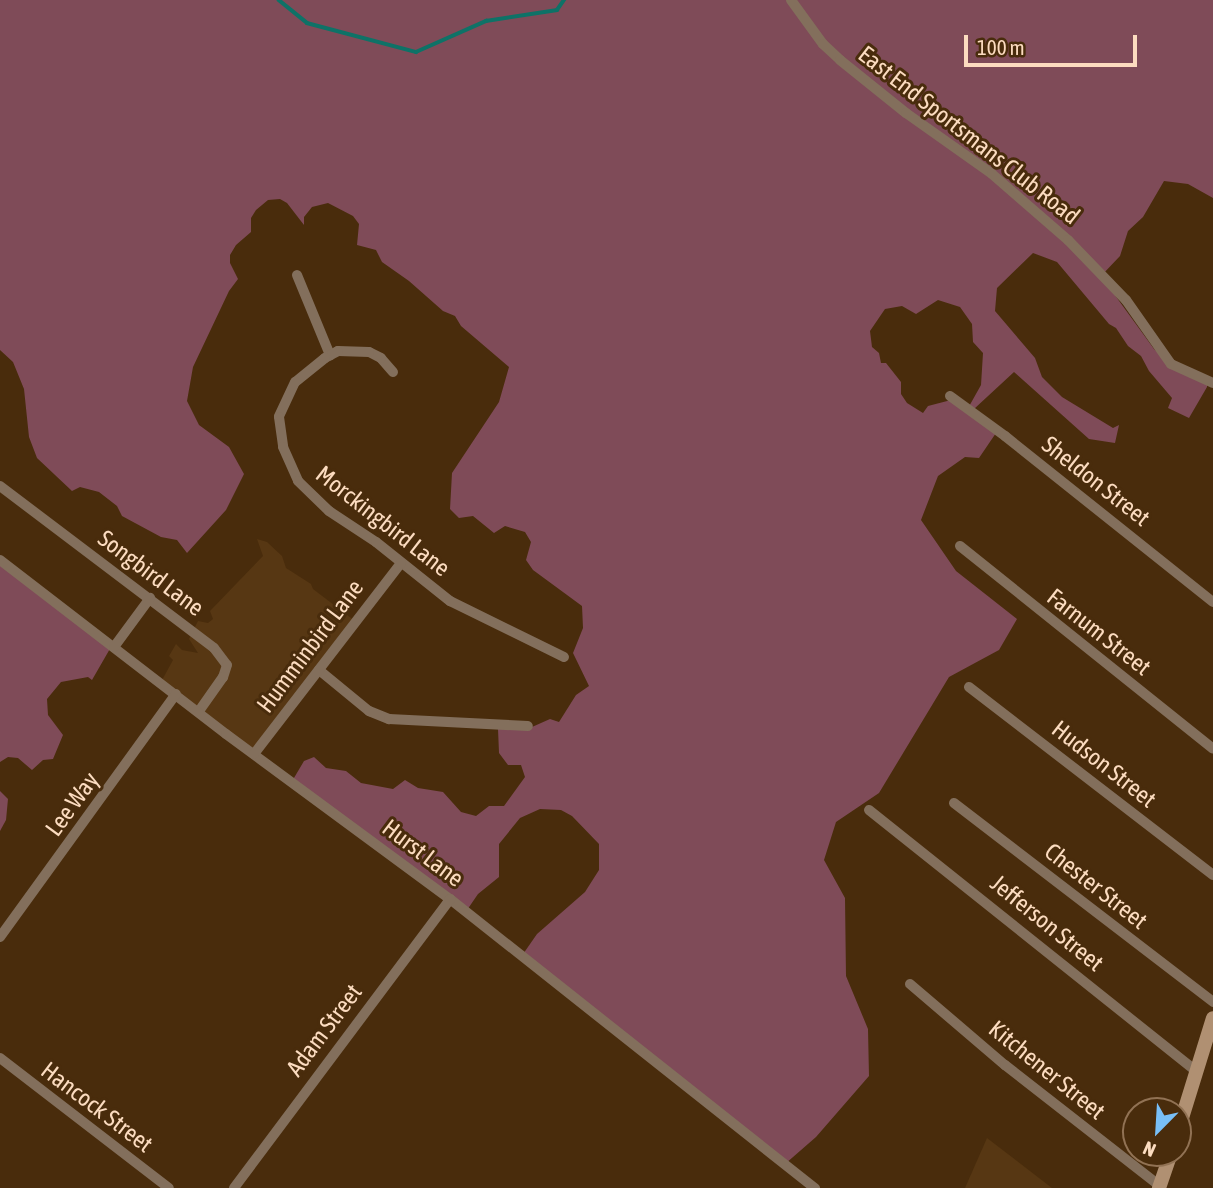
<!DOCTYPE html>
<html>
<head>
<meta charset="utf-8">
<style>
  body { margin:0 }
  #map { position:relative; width:1213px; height:1188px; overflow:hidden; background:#492c0c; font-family:"Asap Condensed",sans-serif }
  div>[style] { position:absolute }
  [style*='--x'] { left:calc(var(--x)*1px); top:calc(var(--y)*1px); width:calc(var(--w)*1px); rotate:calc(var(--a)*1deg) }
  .built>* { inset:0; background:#573713 }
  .green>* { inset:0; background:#7f4b58 }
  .stream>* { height:3.5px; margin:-1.75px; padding:0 1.75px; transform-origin:1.75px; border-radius:1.75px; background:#0e7267 }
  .minor>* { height:10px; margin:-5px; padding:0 5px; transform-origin:5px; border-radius:5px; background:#836f5c }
  .secondary>* { height:14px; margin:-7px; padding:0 7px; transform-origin:7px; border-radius:7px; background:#b09072 }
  span { translate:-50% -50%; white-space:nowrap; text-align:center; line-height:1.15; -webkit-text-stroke:6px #492c0c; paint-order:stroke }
  .street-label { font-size:24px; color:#fcdcc0 }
  .north { position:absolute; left:1122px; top:1097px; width:70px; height:70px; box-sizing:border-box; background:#492c0c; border:2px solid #917254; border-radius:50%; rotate:204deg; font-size:19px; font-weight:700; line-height:28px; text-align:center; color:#fcdcc0 }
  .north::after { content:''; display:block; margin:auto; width:24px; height:32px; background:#78bff7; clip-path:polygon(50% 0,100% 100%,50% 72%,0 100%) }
  .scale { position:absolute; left:964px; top:35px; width:173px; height:32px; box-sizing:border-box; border:4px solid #fcdcc0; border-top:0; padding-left:9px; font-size:21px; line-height:24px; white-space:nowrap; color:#fcdcc0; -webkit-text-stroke:5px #492c0c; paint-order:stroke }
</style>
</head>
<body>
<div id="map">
  <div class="built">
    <div style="clip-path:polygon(257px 539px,267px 542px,282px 556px,286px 568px,311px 584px,313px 589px,355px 621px,255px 756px,161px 682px,173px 660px,169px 656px,176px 644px,182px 650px,198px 653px,189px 639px,198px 621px,208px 623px,213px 619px,210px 611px,263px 556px)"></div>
    <div style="clip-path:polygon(987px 1138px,1052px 1188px,965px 1188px)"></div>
  </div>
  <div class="green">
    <div style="clip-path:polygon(evenodd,0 0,1213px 0,1213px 198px,1188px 184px,1164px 181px,1143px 217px,1128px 231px,1120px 256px,1101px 276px,1154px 349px,1169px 363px,1207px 383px,1207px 387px,1189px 418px,1168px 408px,1172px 398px,1149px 371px,1141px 356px,1128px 346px,1116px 328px,1109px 324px,1057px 262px,1033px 253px,997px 288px,995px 311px,1035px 358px,1042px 377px,1062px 397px,1113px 428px,1119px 425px,1115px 443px,1089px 439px,1014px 372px,974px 409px,996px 433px,979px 458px,965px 457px,938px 476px,921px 520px,956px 571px,1017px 619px,999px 650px,949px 677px,879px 793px,836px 822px,824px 860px,845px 898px,846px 976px,868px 1029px,869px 1076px,816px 1137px,785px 1164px,521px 957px,537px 934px,585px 892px,599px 870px,599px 844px,572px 816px,561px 810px,540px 809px,520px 818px,499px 844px,499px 877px,478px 894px,465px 913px,291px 783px,304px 761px,314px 757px,326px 768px,346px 771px,361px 783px,393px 789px,405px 780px,418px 788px,443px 792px,461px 812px,476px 816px,489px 806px,504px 806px,525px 777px,521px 765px,508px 765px,499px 753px,498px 729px,532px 727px,550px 719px,559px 722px,576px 695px,589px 686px,573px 653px,583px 628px,582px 606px,533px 570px,526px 560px,531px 542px,525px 532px,505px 526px,494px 533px,473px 516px,459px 518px,450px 509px,452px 473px,499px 402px,509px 367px,461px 326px,455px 316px,443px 311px,409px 281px,382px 262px,376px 250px,357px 245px,359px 224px,353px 216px,328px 203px,312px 207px,304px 217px,304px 225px,287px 203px,280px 199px,268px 200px,256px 210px,251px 218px,251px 232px,236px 245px,230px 255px,230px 263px,238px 279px,229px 291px,193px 367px,187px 401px,199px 425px,229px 447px,244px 474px,226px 510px,187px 553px,177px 540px,161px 537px,122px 516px,117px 506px,99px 492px,80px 487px,72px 491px,37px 458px,29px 437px,24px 389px,13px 362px,0 350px,0 0,938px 300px,960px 307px,972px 324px,973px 342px,983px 353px,981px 385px,967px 410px,951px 400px,928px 406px,923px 413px,907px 403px,901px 394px,901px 382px,886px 363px,881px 363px,879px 353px,872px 347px,870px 331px,885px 309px,902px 306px,916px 314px,938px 300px)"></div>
    <div style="clip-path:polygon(0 563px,111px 647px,92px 680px,88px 677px,61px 682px,47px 699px,48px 715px,63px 735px,53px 759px,43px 760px,32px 770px,18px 758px,8px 757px,0 762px)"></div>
    <div style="clip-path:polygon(0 791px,8px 799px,6px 820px,0 831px)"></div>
  </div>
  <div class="stream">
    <div style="--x:279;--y:0;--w:36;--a:39"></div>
    <div style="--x:307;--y:23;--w:113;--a:14.9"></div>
    <div style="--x:416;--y:52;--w:77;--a:-23.9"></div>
    <div style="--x:486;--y:21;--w:72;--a:-8.8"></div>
    <div style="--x:557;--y:10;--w:12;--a:-55"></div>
  </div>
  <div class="minor">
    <div style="--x:791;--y:0;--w:54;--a:54"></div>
    <div style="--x:823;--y:44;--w:23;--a:43"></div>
    <div style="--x:840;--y:60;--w:85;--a:38.8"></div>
    <div style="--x:906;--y:113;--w:105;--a:35.3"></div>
    <div style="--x:992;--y:174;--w:101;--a:41"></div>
    <div style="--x:1068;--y:240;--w:83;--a:46"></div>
    <div style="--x:1126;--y:300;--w:78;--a:54.9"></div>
    <div style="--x:1171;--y:364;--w:46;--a:24.3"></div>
    <div style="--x:297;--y:275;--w:87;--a:67.6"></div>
    <div style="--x:393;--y:372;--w:18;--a:-131"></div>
    <div style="--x:381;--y:358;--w:13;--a:-153"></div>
    <div style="--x:369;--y:352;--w:31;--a:-178"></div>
    <div style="--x:338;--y:351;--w:15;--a:152"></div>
    <div style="--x:325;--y:358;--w:38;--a:141"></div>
    <div style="--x:295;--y:382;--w:38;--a:115"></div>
    <div style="--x:279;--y:417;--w:30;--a:82"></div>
    <div style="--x:283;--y:447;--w:37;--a:66"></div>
    <div style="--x:298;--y:481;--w:43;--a:44.1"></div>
    <div style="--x:329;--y:511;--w:56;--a:33.4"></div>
    <div style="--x:376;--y:542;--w:95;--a:38.6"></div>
    <div style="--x:450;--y:601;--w:127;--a:26.2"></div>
    <div style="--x:950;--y:396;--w:68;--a:36"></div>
    <div style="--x:1005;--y:436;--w:266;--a:38.6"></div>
    <div style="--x:0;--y:486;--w:268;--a:37.1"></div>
    <div style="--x:214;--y:648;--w:21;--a:53"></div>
    <div style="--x:227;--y:665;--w:13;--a:108"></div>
    <div style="--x:223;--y:677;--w:42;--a:125.2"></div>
    <div style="--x:960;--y:546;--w:324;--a:38.7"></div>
    <div style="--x:0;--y:560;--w:285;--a:37.6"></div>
    <div style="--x:226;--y:734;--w:278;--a:36.4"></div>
    <div style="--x:450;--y:899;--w:466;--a:38.4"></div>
    <div style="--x:114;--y:647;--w:61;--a:-53.7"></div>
    <div style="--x:319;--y:670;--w:65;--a:39.4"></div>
    <div style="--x:369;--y:711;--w:22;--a:22"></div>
    <div style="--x:389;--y:719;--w:139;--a:2.9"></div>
    <div style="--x:969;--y:687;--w:308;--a:37.6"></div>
    <div style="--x:254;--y:754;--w:241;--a:-52.4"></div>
    <div style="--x:954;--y:803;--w:327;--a:37.5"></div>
    <div style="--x:869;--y:810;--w:420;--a:38.6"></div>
    <div style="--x:0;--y:937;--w:300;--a:-54.1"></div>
    <div style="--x:910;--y:984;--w:125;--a:40.5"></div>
    <div style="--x:1005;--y:1065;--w:197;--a:38"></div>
    <div style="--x:0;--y:1058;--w:213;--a:37.6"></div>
    <div style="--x:234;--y:1188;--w:361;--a:-53.2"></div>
  </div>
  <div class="secondary">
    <div style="--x:1178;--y:1131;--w:118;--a:-72.8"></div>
    <div style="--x:1159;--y:1188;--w:37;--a:-71"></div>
  </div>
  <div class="street-label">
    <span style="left:969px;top:135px;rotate:38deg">East End Sportsmans Club Road</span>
    <span style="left:1096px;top:481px;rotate:38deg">Sheldon Street</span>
    <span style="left:383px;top:521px;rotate:38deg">Morckingbird Lane</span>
    <span style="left:151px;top:573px;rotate:37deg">Songbird Lane</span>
    <span style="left:1099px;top:632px;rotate:38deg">Farnum Street</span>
    <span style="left:310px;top:646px;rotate:-53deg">Humminbird Lane</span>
    <span style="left:1104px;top:764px;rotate:38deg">Hudson Street</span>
    <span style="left:72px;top:804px;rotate:-54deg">Lee Way</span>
    <span style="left:423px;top:853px;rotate:37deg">Hurst Lane</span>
    <span style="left:1096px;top:886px;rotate:38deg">Chester Street</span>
    <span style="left:1047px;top:923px;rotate:39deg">Jefferson Street</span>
    <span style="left:324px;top:1030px;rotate:-53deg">Adam Street</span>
    <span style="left:1047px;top:1070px;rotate:39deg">Kitchener Street</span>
    <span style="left:97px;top:1107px;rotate:37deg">Hancock Street</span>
  </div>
  <div class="north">N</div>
  <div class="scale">100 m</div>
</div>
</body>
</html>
